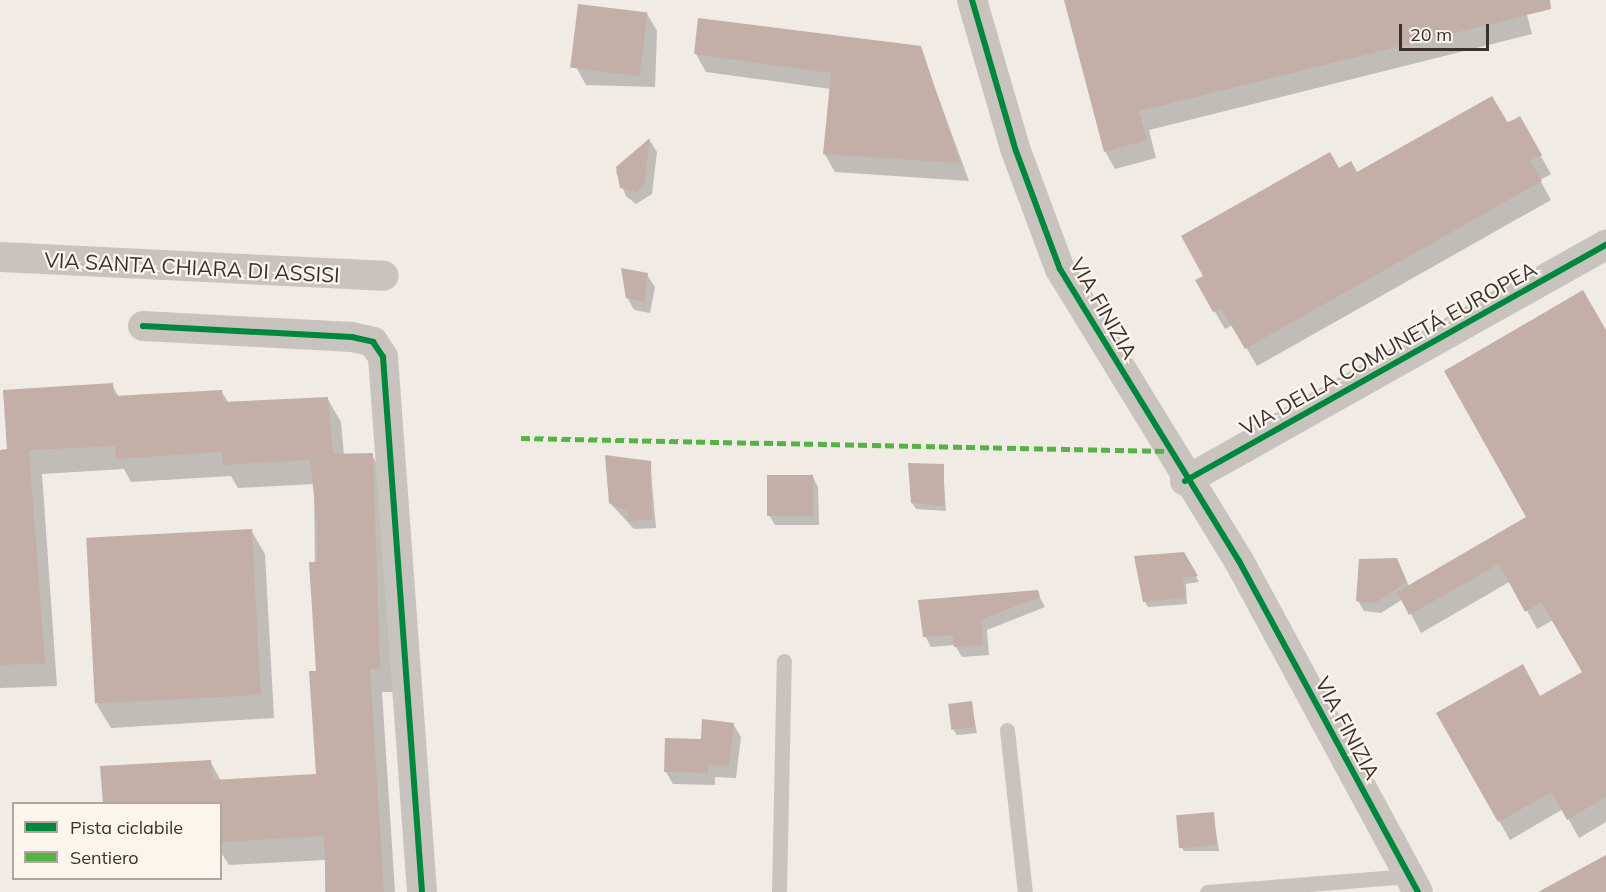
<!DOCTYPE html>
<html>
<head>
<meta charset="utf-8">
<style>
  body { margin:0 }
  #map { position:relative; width:1606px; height:892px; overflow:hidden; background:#f0ebe5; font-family:Mulish,sans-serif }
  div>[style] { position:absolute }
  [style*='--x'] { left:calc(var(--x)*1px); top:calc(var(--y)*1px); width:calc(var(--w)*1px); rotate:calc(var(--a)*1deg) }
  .shadow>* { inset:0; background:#0003 }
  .building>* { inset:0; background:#c3afa7; transform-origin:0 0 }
  .service>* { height:15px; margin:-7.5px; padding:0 7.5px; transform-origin:7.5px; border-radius:7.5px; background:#c9c3be }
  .minor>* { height:30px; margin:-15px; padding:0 15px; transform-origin:15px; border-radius:15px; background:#c9c3be }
  .quiet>* { height:4.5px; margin-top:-2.25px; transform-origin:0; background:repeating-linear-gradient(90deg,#57b246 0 9px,transparent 0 13.5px) }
  .cycleway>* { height:6px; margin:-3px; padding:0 3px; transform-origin:3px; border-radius:3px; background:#00873e }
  span { translate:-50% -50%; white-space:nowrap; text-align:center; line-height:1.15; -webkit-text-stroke:4.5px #fbf5ee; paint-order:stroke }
  .street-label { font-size:21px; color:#3b302b }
  .legend { position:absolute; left:12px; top:802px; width:210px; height:78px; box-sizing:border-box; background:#fbf5ee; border:2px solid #aea6a0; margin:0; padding:8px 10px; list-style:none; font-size:18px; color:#3b302b }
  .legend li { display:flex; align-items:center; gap:12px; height:30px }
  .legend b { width:30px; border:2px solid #aea6a0 }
  .scale { position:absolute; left:1399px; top:24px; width:90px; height:27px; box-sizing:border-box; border:3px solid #3b302b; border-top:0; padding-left:8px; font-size:18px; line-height:21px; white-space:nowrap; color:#3b302b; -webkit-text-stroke:4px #fbf5ee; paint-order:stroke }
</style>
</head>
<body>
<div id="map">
  <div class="shadow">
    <div style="clip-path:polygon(1065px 0,1523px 0,1532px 34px,1149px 130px,1156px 158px,1115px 169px,1105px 151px)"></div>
    <div style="clip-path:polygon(647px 14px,657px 31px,655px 87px,586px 85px,576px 67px)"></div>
    <div style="clip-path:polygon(920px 47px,969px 181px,835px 172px,824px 153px,831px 89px,706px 72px,696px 54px)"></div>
    <div style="clip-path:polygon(1519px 118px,1551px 174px,1540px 180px,1551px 200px,1257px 366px,1233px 325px,1225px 329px,1197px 281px,1338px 170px,1357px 174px)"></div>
    <div style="clip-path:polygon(650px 141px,657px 152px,652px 194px,636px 204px,626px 196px,616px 172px)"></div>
    <div style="clip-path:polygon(647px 275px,655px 287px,650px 313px,634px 310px,627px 297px)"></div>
    <div style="clip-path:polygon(1606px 333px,1606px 822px,1579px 838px,1563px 809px,1510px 840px,1438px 714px,1540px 698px,1584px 673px,1553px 620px,1537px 629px,1511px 581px,1421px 633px,1403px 599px,1381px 613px,1364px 611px,1358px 601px,1396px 560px,1409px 586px,1528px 518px)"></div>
    <div style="clip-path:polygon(112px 385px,119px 397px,221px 391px,229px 403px,327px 398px,341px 422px,344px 455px,372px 455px,385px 478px,393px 692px,382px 692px,395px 892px,325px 892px,325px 860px,229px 865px,220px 851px,220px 804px,105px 804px,210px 761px,221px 781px,317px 775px,314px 484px,238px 488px,231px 476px,131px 482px,124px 469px,42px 474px,57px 686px,0 688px,0 451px,9px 451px)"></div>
    <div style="clip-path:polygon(650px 462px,656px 528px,634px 529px,610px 503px)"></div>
    <div style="clip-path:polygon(943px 466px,946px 511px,916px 509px,912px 503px)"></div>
    <div style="clip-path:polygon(813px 477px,818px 487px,819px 525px,775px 525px,769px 515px)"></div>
    <div style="clip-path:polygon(251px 530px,265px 554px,274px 718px,111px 728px,97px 705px)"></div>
    <div style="clip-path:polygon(1183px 553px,1199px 582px,1186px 584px,1187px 604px,1148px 607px,1145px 602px)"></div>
    <div style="clip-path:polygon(1037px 592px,1045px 607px,987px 630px,989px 655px,962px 657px,955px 645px,931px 647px,925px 636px)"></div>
    <div style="clip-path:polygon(971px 703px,977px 733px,957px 735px,953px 729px)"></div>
    <div style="clip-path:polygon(733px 724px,741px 737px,736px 778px,715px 777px,715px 785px,673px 784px,666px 772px)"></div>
    <div style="clip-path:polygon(1213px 813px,1219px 851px,1184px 851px,1180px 845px)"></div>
  </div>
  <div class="building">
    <div style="clip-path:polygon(1064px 0,1550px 0,1551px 9px,1139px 111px,1147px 140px,1104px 152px)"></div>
    <div style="left:578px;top:4px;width:70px;height:64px;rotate:7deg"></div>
    <div style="clip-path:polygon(698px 18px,921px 46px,960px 163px,823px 154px,831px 73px,694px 54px)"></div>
    <div style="clip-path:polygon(1492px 96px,1508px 123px,1520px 116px,1542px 155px,1530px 161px,1542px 181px,1245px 349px,1221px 308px,1213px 312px,1195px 280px,1203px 276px,1181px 236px,1330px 152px,1339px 168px,1351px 161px,1357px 172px)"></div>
    <div style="clip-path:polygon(650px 138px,644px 185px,637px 192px,620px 188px,616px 167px)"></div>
    <div style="clip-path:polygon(621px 268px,648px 273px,644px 302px,626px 298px)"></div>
    <div style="clip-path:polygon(1583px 290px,1606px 330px,1606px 797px,1567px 820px,1552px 792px,1498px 822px,1436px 713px,1523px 664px,1540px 696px,1582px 672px,1541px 602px,1525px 612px,1499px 564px,1409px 615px,1397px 592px,1526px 517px,1444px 371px)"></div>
    <div style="clip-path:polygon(113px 383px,114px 396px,222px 390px,223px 402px,328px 397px,333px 454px,373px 453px,380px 669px,370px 669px,384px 892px,326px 892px,324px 836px,220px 842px,220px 804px,103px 804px,100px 766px,211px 760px,213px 780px,316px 774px,309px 671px,316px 671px,309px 562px,317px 562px,317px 524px,310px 460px,223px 465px,222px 452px,116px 459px,115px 446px,29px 450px,45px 663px,0 665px,0 450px,7px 449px,3px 390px)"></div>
    <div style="clip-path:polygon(605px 455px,651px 461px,652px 520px,628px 521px,628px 512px,609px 503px)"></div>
    <div style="clip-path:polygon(908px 463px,944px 464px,944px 506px,911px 503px)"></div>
    <div style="left:767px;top:475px;width:46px;height:41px"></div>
    <div style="left:252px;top:529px;width:166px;height:166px;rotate:87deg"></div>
    <div style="clip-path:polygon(1184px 552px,1198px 576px,1183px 578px,1185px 598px,1143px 602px,1134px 556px)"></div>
    <div style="clip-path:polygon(1397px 558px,1407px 582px,1375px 603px,1356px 601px,1359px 559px)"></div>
    <div style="clip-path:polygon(1038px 590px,1040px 597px,982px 619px,983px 645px,954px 647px,953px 635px,923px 637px,918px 600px)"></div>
    <div style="left:972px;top:701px;width:26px;height:24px;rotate:83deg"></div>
    <div style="clip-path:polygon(702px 719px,734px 723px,729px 766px,708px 765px,708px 773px,664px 772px,665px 738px,701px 739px)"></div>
    <div style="left:1214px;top:812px;width:33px;height:38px;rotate:85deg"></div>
    <div style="clip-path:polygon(1606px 855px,1606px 892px,1538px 892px)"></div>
  </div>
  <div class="service">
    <div style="--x:1007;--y:730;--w:163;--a:83.7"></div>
    <div style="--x:779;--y:892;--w:231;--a:-88.8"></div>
    <div style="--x:1207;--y:892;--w:203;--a:-4.5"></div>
  </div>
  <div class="minor">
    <div style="--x:972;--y:0;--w:157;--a:73.8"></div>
    <div style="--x:1016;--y:151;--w:126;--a:69.6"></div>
    <div style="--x:1060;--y:269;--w:342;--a:58.5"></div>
    <div style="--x:1239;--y:561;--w:376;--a:61.6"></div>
    <div style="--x:0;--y:257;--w:384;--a:2.8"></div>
    <div style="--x:143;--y:326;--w:209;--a:3"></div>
    <div style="--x:352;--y:337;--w:22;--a:13"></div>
    <div style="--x:373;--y:342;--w:18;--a:56"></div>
    <div style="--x:383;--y:357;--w:536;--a:85.83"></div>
    <div style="--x:1185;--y:481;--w:483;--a:-29.3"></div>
  </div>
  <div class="quiet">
    <div style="--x:521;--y:438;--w:647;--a:1.15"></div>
  </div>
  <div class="cycleway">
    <div style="--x:972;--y:0;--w:157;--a:73.8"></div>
    <div style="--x:1016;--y:151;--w:126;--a:69.6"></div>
    <div style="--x:1060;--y:269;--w:342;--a:58.5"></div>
    <div style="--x:1239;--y:561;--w:376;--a:61.6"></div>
    <div style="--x:143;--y:326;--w:209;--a:3"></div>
    <div style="--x:352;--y:337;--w:22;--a:13"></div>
    <div style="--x:373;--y:342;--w:18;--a:56"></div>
    <div style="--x:383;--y:357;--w:536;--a:85.83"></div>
    <div style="--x:1185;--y:481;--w:483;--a:-29.3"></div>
  </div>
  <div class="street-label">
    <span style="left:192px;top:267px;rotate:3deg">VIA SANTA CHIARA DI ASSISI</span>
    <span style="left:1104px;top:308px;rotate:60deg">VIA FINIZIA</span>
    <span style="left:1388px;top:348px;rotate:-29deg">VIA DELLA COMUNETÁ EUROPEA</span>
    <span style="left:1348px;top:728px;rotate:62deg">VIA FINIZIA</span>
  </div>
  <ul class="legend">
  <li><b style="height:8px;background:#00873e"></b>Pista ciclabile</li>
  <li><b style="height:8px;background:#57b246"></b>Sentiero</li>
  </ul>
  <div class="scale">20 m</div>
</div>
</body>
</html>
